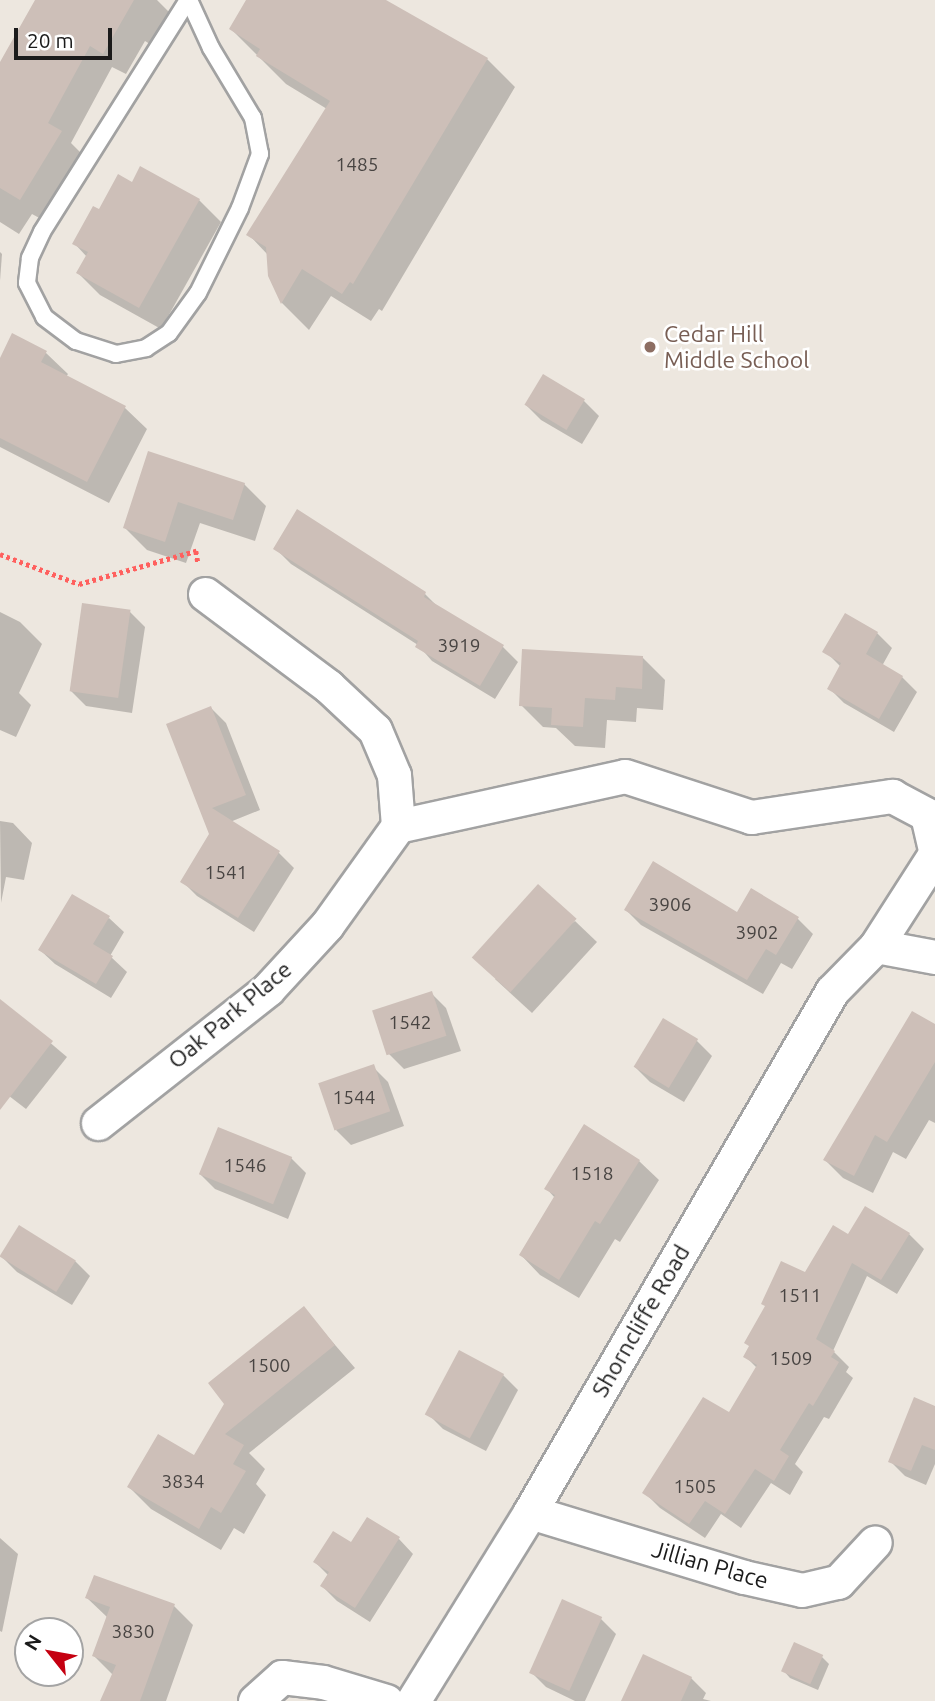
<!DOCTYPE html>
<html>
<head>
<meta charset="utf-8">
<style>
  body { margin:0 }
  #map { position:relative; width:935px; height:1701px; overflow:hidden; background:#ede7df; font-family:Ubuntu,sans-serif }
  div>[style] { position:absolute }
  [style*='--x'] { left:calc(var(--x)*1px); top:calc(var(--y)*1px); width:calc(var(--w)*1px); rotate:calc(var(--a)*1deg) }
  .shadow>* { inset:0; background:#0003 }
  .building>* { inset:0; background:#cdbfb8; transform-origin:0 0 }
  .path>* { height:4.5px; margin-top:-2.25px; transform-origin:0; background:repeating-linear-gradient(90deg,#ff605e 0 3.5px,transparent 0 7px) }
  .roads { filter:drop-shadow(2px 0 #a2a2a2) drop-shadow(-2px 0 #a2a2a2) drop-shadow(0 2px #a2a2a2) drop-shadow(0 -2px #a2a2a2) }
  .lane>* { height:16px; margin:-8px; padding:0 8px; transform-origin:8px; border-radius:8px; background:#fff }
  .street>* { height:33px; margin:-16.5px; padding:0 16.5px; transform-origin:16.5px; border-radius:16.5px; background:#fff }
  .dots>* { width:19px; height:19px; translate:-50% -50%; box-sizing:border-box; border:4px solid #fff; border-radius:50% }
  span { translate:-50% -50%; white-space:nowrap; text-align:center; line-height:1.15; -webkit-text-stroke:5px #fff; paint-order:stroke }
  .number-label { font-size:19px; color:#484442 }
  .number-label span { -webkit-text-stroke-width:0 }
  .education-label { font-size:23px; color:#785e54 }
  .left { translate:0 -50%; text-align:left }
  .street-label { font-size:23px; color:#1b1b1b }
  .north { position:absolute; left:14px; top:1617px; width:70px; height:70px; box-sizing:border-box; background:#fff; border:2px solid #a4a4a4; border-radius:50%; rotate:301deg; font-size:19px; font-weight:700; line-height:28px; text-align:center; color:#1b1b1b }
  .north::after { content:''; display:block; margin:auto; width:24px; height:32px; background:#c50011; clip-path:polygon(50% 0,100% 100%,50% 72%,0 100%) }
  .scale { position:absolute; left:14px; top:28px; width:98px; height:32px; box-sizing:border-box; border:4px solid #1b1b1b; border-top:0; padding-left:9px; font-size:21px; line-height:24px; white-space:nowrap; color:#1b1b1b; -webkit-text-stroke:5px #fff; paint-order:stroke }
</style>
</head>
<body>
<div id="map">
  <div class="shadow">
    <div style="clip-path:polygon(37px 0,157px 0,171px 14px,153px 46px,145px 41px,126px 74px,112px 67px,71px 143px,83px 155px,43px 220px,32px 214px,19px 234px,0 222px,0 65px)"></div>
    <div style="clip-path:polygon(248px 0,382px 0,487px 59px,515px 87px,382px 311px,379px 309px,371px 321px,331px 296px,309px 330px,282px 303px,270px 275px,268px 255px,249px 235px,327px 109px,286px 84px,231px 29px)"></div>
    <div style="clip-path:polygon(132px 184px,199px 200px,221px 222px,161px 329px,100px 295px,78px 273px,87px 257px,74px 243px,100px 212px)"></div>
    <div style="clip-path:polygon(0 252px,2px 254px,0 281px)"></div>
    <div style="clip-path:polygon(46px 353px,68px 374px,66px 377px,125px 408px,147px 429px,109px 503px,0 447px,0 361px)"></div>
    <div style="clip-path:polygon(544px 376px,584px 401px,599px 416px,582px 444px,541px 420px,526px 405px)"></div>
    <div style="clip-path:polygon(149px 453px,244px 484px,266px 506px,255px 541px,200px 523px,186px 563px,147px 550px,125px 528px)"></div>
    <div style="clip-path:polygon(276px 549px,425px 594px,441px 610px,503px 647px,518px 662px,495px 699px,432px 661px,418px 645px,291px 564px)"></div>
    <div style="clip-path:polygon(0 612px,20px 622px,42px 644px,19px 693px,31px 705px,16px 737px,0 730px)"></div>
    <div style="clip-path:polygon(130px 612px,145px 627px,132px 713px,86px 706px,71px 691px)"></div>
    <div style="clip-path:polygon(845px 615px,877px 633px,892px 648px,882px 666px,902px 677px,917px 692px,894px 732px,844px 703px,829px 688px,841px 667px,825px 651px)"></div>
    <div style="clip-path:polygon(643px 658px,665px 680px,663px 710px,637px 708px,636px 722px,607px 720px,605px 748px,575px 746px,556px 728px,543px 727px,521px 705px)"></div>
    <div style="clip-path:polygon(211px 708px,226px 723px,260px 810px,230px 822px,279px 853px,294px 868px,254px 932px,197px 896px,182px 881px,211px 834px)"></div>
    <div style="clip-path:polygon(0 821px,13px 823px,32px 843px,24px 880px,6px 877px,1px 903px)"></div>
    <div style="clip-path:polygon(626px 910px,798px 919px,813px 934px,792px 969px,781px 963px,763px 994px,641px 925px)"></div>
    <div style="clip-path:polygon(109px 918px,124px 932px,110px 956px,127px 972px,111px 998px,55px 964px,40px 950px)"></div>
    <div style="clip-path:polygon(575px 921px,597px 942px,532px 1013px,495px 979px)"></div>
    <div style="clip-path:polygon(431px 993px,446px 1008px,461px 1051px,404px 1069px,389px 1054px,375px 1011px)"></div>
    <div style="clip-path:polygon(9px 1008px,67px 1057px,26px 1109px,0 1089px,0 1020px)"></div>
    <div style="clip-path:polygon(663px 1020px,697px 1041px,712px 1056px,684px 1102px,650px 1082px,635px 1067px)"></div>
    <div style="clip-path:polygon(935px 1026px,935px 1123px,929px 1120px,906px 1159px,893px 1152px,873px 1193px,843px 1178px,825px 1160px)"></div>
    <div style="clip-path:polygon(373px 1067px,388px 1082px,404px 1126px,351px 1145px,336px 1130px)"></div>
    <div style="clip-path:polygon(219px 1129px,291px 1158px,306px 1173px,288px 1219px,215px 1189px,200px 1174px)"></div>
    <div style="clip-path:polygon(639px 1161px,659px 1180px,620px 1242px,615px 1239px,579px 1298px,540px 1275px,521px 1255px,555px 1198px,546px 1188px)"></div>
    <div style="clip-path:polygon(909px 1234px,924px 1249px,897px 1294px,867px 1276px,833px 1351px,849px 1367px,846px 1372px,853px 1378px,829px 1419px,824px 1417px,795px 1464px,803px 1472px,790px 1495px,771px 1483px,741px 1528px,721px 1514px,705px 1538px,660px 1508px,645px 1493px,729px 1414px,757px 1368px,745px 1356px,806px 1275px,849px 1237px)"></div>
    <div style="clip-path:polygon(2px 1257px,75px 1261px,90px 1276px,72px 1305px,17px 1272px)"></div>
    <div style="clip-path:polygon(304px 1309px,355px 1368px,249px 1453px,265px 1469px,256px 1484px,266px 1495px,244px 1534px,234px 1528px,221px 1550px,151px 1509px,129px 1487px,195px 1458px,226px 1404px)"></div>
    <div style="clip-path:polygon(503px 1375px,518px 1390px,486px 1451px,443px 1429px,428px 1414px)"></div>
    <div style="clip-path:polygon(935px 1408px,935px 1464px,926px 1485px,905px 1476px,890px 1461px)"></div>
    <div style="clip-path:polygon(0 1538px,18px 1554px,2px 1632px,0 1631px)"></div>
    <div style="clip-path:polygon(399px 1539px,413px 1554px,370px 1622px,337px 1601px,322px 1586px,329px 1576px,315px 1562px,352px 1545px)"></div>
    <div style="clip-path:polygon(87px 1598px,174px 1606px,193px 1625px,166px 1701px,102px 1701px,113px 1675px,94px 1656px,107px 1617px)"></div>
    <div style="clip-path:polygon(601px 1619px,616px 1634px,585px 1701px,575px 1701px,546px 1687px,531px 1672px)"></div>
    <div style="clip-path:polygon(822px 1657px,829px 1664px,818px 1690px,790px 1678px,783px 1670px)"></div>
    <div style="clip-path:polygon(691px 1678px,706px 1693px,703px 1699px,711px 1701px,623px 1701px)"></div>
  </div>
  <div class="building">
    <div style="clip-path:polygon(35px 0,134px 0,103px 54px,90px 46px,48px 123px,62px 131px,20px 200px,0 188px,0 62px)"></div>
    <div style="clip-path:polygon(246px 0,386px 0,488px 58px,353px 284px,350px 282px,342px 294px,302px 269px,281px 304px,268px 276px,266px 247px,246px 235px,330px 101px,256px 56px,260px 49px,229px 29px)"></div>
    <div style="clip-path:polygon(140px 166px,200px 199px,139px 308px,76px 273px,88px 252px,72px 244px,93px 206px,99px 209px,118px 174px,132px 182px)"></div>
    <div style="clip-path:polygon(12px 333px,47px 351px,41px 362px,126px 406px,87px 482px,0 438px,0 358px)"></div>
    <div style="left:543px;top:374px;width:49px;height:36px;rotate:31deg"></div>
    <div style="clip-path:polygon(148px 451px,245px 483px,233px 520px,178px 502px,165px 542px,123px 528px)"></div>
    <div style="clip-path:polygon(297px 509px,426px 592px,424px 597px,504px 645px,480px 686px,415px 647px,418px 641px,273px 549px)"></div>
    <div style="left:82px;top:603px;width:49px;height:89px;rotate:8deg"></div>
    <div style="clip-path:polygon(845px 613px,878px 632px,866px 654px,903px 676px,879px 719px,827px 689px,841px 663px,822px 652px)"></div>
    <div style="clip-path:polygon(522px 649px,643px 656px,642px 689px,616px 687px,615px 700px,585px 698px,583px 727px,551px 725px,552px 708px,519px 706px)"></div>
    <div style="clip-path:polygon(211px 706px,246px 795px,212px 808px,280px 851px,238px 918px,180px 882px,209px 834px,166px 724px)"></div>
    <div style="clip-path:polygon(653px 861px,737px 912px,751px 888px,799px 917px,776px 955px,766px 949px,747px 980px,624px 910px)"></div>
    <div style="left:538px;top:884px;width:52px;height:99px;rotate:42deg"></div>
    <div style="clip-path:polygon(72px 894px,110px 916px,93px 944px,113px 956px,96px 984px,38px 950px)"></div>
    <div style="left:432px;top:991px;width:47px;height:63px;rotate:72deg"></div>
    <div style="clip-path:polygon(0 999px,53px 1041px,0 1110px)"></div>
    <div style="clip-path:polygon(912px 1011px,935px 1024px,935px 1062px,887px 1142px,875px 1135px,854px 1176px,823px 1160px)"></div>
    <div style="left:663px;top:1018px;width:41px;height:57px;rotate:31deg"></div>
    <div style="left:374px;top:1064px;width:50px;height:59px;rotate:71deg"></div>
    <div style="clip-path:polygon(584px 1124px,640px 1160px,600px 1224px,595px 1221px,559px 1280px,519px 1255px,555px 1195px,544px 1189px)"></div>
    <div style="left:218px;top:1127px;width:80px;height:51px;rotate:22deg"></div>
    <div style="clip-path:polygon(865px 1206px,910px 1233px,881px 1280px,852px 1263px,816px 1339px,835px 1351px,831px 1357px,839px 1362px,813px 1406px,809px 1403px,780px 1450px,789px 1456px,774px 1481px,755px 1469px,725px 1514px,705px 1501px,689px 1524px,642px 1493px,703px 1397px,729px 1412px,757px 1365px,743px 1357px,749px 1346px,744px 1343px,765px 1306px,761px 1304px,781px 1261px,805px 1272px,833px 1225px,848px 1234px)"></div>
    <div style="left:19px;top:1225px;width:67px;height:37px;rotate:32deg"></div>
    <div style="clip-path:polygon(304px 1306px,335px 1345px,225px 1434px,244px 1445px,233px 1464px,246px 1471px,221px 1513px,211px 1507px,199px 1529px,127px 1487px,158px 1434px,194px 1455px,224px 1404px,208px 1383px)"></div>
    <div style="left:459px;top:1350px;width:51px;height:73px;rotate:28deg"></div>
    <div style="clip-path:polygon(914px 1397px,935px 1406px,935px 1450px,922px 1445px,911px 1471px,888px 1462px)"></div>
    <div style="clip-path:polygon(367px 1517px,400px 1537px,355px 1608px,320px 1586px,329px 1572px,313px 1562px,333px 1531px,351px 1542px)"></div>
    <div style="clip-path:polygon(94px 1575px,175px 1604px,140px 1701px,100px 1701px,116px 1665px,92px 1656px,110px 1607px,85px 1598px)"></div>
    <div style="left:562px;top:1599px;width:44px;height:81px;rotate:24deg"></div>
    <div style="left:794px;top:1642px;width:32px;height:32px;rotate:24deg"></div>
    <div style="clip-path:polygon(643px 1654px,692px 1677px,681px 1701px,621px 1701px)"></div>
  </div>
  <div class="path">
    <div style="--x:0;--y:554;--w:85;--a:20.8"></div>
    <div style="--x:79;--y:584;--w:122;--a:-15.8"></div>
    <div style="--x:196;--y:551;--w:11;--a:80"></div>
  </div>
  <div class="roads">
    <div class="lane">
      <div style="--x:188;--y:0;--w:274;--a:122.2"></div>
      <div style="--x:42;--y:232;--w:29;--a:115"></div>
      <div style="--x:30;--y:258;--w:25;--a:97"></div>
      <div style="--x:27;--y:283;--w:38;--a:63"></div>
      <div style="--x:44;--y:317;--w:40;--a:37"></div>
      <div style="--x:76;--y:341;--w:42;--a:18"></div>
      <div style="--x:116;--y:354;--w:31;--a:-11"></div>
      <div style="--x:146;--y:348;--w:27;--a:-33"></div>
      <div style="--x:169;--y:333;--w:49;--a:-54.1"></div>
      <div style="--x:198;--y:293;--w:95;--a:-63.7"></div>
      <div style="--x:240;--y:208;--w:58;--a:-69.7"></div>
      <div style="--x:260;--y:154;--w:37;--a:-101"></div>
      <div style="--x:253;--y:118;--w:82;--a:-121"></div>
      <div style="--x:211;--y:48;--w:53;--a:-114.6"></div>
    </div>
    <div class="street">
      <div style="--x:205;--y:594;--w:154;--a:36.8"></div>
      <div style="--x:328;--y:686;--w:64;--a:43.1"></div>
      <div style="--x:375;--y:730;--w:49;--a:67.1"></div>
      <div style="--x:394;--y:775;--w:51;--a:85.5"></div>
      <div style="--x:398;--y:826;--w:232;--a:-12.4"></div>
      <div style="--x:625;--y:776;--w:133;--a:18"></div>
      <div style="--x:751;--y:817;--w:143;--a:-8.5"></div>
      <div style="--x:892;--y:796;--w:40;--a:28"></div>
      <div style="--x:927;--y:815;--w:36;--a:77"></div>
      <div style="--x:876;--y:946;--w:60;--a:10.6"></div>
      <div style="--x:98;--y:1123;--w:216;--a:-38.2"></div>
      <div style="--x:268;--y:989;--w:87;--a:-47.3"></div>
      <div style="--x:327;--y:925;--w:122;--a:-54.4"></div>
      <div style="--x:530;--y:1512;--w:224;--a:16.9"></div>
      <div style="--x:744;--y:1577;--w:59;--a:12.6"></div>
      <div style="--x:802;--y:1590;--w:37;--a:-13"></div>
      <div style="--x:838;--y:1582;--w:54;--a:-47.2"></div>
      <div style="--x:255;--y:1701;--w:36;--a:-42"></div>
      <div style="--x:282;--y:1677;--w:41;--a:7"></div>
      <div style="--x:323;--y:1682;--w:66;--a:16.8"></div>
      <div style="--x:413;--y:1701;--w:222;--a:-58.2"></div>
      <div style="--x:530;--y:1512;--w:602;--a:-59.9"></div>
      <div style="--x:832;--y:991;--w:63;--a:-45.6"></div>
      <div style="--x:876;--y:946;--w:109;--a:-57.3"></div>
    </div>
  </div>
  <div class="dots">
    <div style="left:650px;top:347px;background:#8d6e63"></div>
  </div>
  <div class="number-label">
    <span style="left:357px;top:165px">1485</span>
    <span style="left:459px;top:646px">3919</span>
    <span style="left:226px;top:873px">1541</span>
    <span style="left:670px;top:905px">3906</span>
    <span style="left:757px;top:933px">3902</span>
    <span style="left:410px;top:1023px">1542</span>
    <span style="left:354px;top:1098px">1544</span>
    <span style="left:245px;top:1166px">1546</span>
    <span style="left:592px;top:1174px">1518</span>
    <span style="left:800px;top:1296px">1511</span>
    <span style="left:791px;top:1359px">1509</span>
    <span style="left:269px;top:1366px">1500</span>
    <span style="left:183px;top:1482px">3834</span>
    <span style="left:695px;top:1487px">1505</span>
    <span style="left:133px;top:1632px">3830</span>
  </div>
  <div class="education-label">
    <span class="left" style="left:664px;top:347px">Cedar Hill<br>Middle School</span>
  </div>
  <div class="street-label">
    <span style="left:230px;top:1015px;rotate:-40deg">Oak Park Place</span>
    <span style="left:641px;top:1321px;rotate:-60deg">Shorncliffe Road</span>
    <span style="left:710px;top:1565px;rotate:16deg">Jillian Place</span>
  </div>
  <div class="north">N</div>
  <div class="scale">20 m</div>
</div>
</body>
</html>
